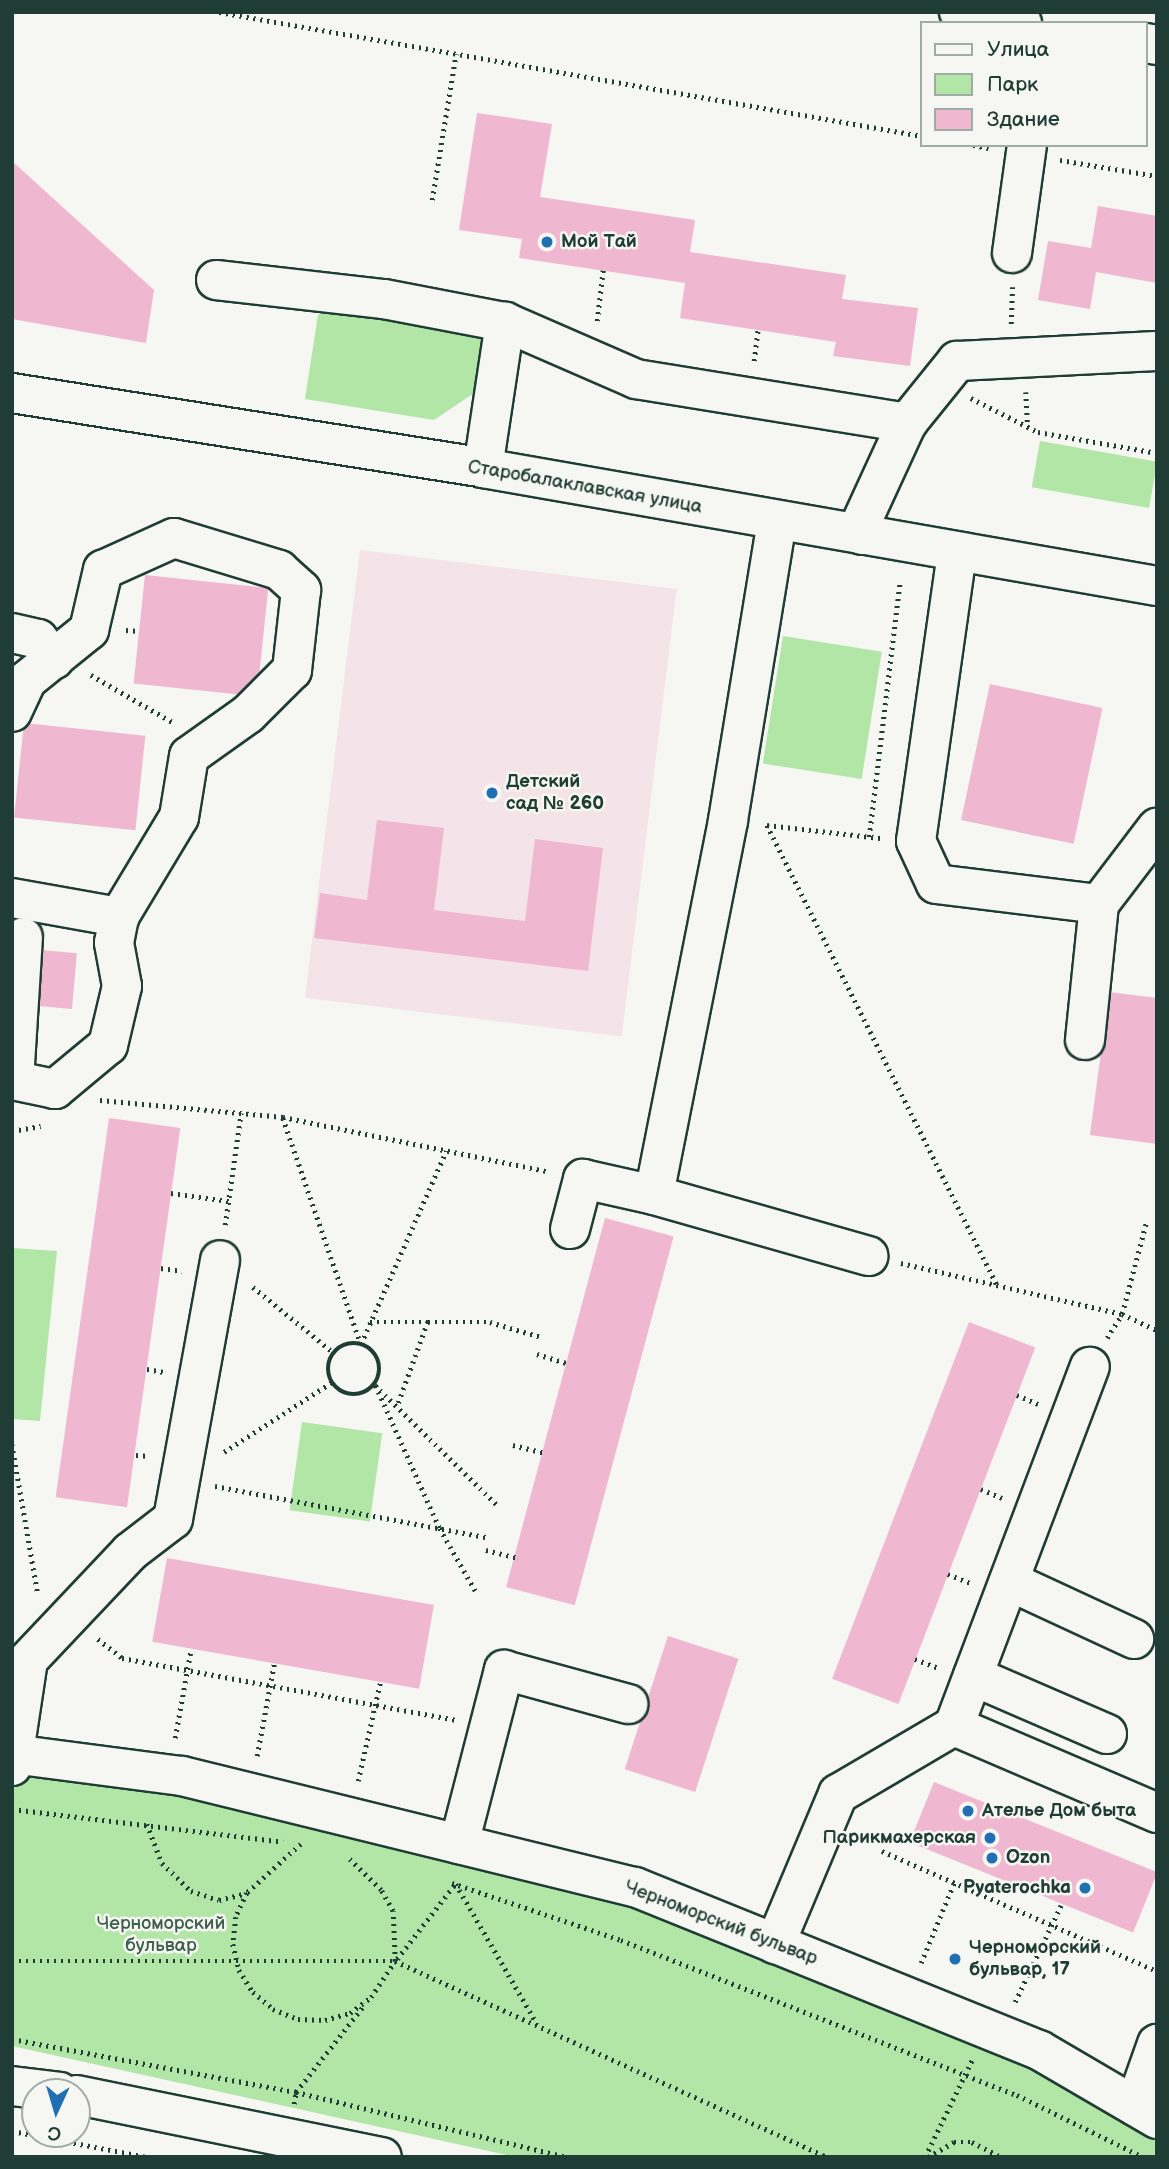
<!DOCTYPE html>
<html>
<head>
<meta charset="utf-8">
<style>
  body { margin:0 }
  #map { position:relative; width:1169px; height:2169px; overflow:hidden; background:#f6f6f2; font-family:"Balsamiq Sans",sans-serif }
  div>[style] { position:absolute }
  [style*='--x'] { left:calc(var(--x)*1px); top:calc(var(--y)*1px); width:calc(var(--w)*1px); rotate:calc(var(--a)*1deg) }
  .built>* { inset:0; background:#f4e3e8; transform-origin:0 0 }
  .green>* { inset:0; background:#b2e6a7; transform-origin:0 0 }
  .building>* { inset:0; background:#efb8d0; transform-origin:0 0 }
  .path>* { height:4.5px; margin-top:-2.25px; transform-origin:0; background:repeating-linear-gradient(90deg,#1f3d34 0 2px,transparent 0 7px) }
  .path>.ring { margin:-2.25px; padding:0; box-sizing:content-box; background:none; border:4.5px solid #1f3d34; border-radius:50% }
  .roads { filter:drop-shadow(2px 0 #1f3d34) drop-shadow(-2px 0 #1f3d34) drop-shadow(0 2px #1f3d34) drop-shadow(0 -2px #1f3d34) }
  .minor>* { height:38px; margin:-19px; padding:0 19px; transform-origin:19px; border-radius:19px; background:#f6f6f2 }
  .major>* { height:38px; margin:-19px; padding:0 19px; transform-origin:19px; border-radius:19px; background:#f6f6f2 }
  .dots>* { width:19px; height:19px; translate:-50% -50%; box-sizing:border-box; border:4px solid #f6f6f2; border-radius:50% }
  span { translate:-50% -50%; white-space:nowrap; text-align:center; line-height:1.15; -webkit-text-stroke:5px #f6f6f2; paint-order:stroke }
  .poi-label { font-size:19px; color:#1f3d34; font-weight:700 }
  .left { translate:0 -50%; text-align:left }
  .right { translate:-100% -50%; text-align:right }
  .street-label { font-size:19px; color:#1f3d34 }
  .park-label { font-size:19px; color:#3c5f4b }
  .frame { position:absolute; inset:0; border:14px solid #1f3d34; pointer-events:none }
  .legend { position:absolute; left:920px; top:21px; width:228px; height:126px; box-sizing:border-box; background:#f6f6f2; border:2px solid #a0aca6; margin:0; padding:9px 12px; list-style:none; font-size:21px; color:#1f3d34 }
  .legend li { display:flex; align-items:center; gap:14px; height:35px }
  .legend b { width:35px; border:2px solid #a0aca6 }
  .north { position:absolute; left:21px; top:2078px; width:70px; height:70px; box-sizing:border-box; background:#f6f6f2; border:2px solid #a0aca6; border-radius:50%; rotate:184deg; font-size:19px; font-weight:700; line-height:28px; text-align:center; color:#1f3d34 }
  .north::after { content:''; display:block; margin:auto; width:24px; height:32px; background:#1f6fb2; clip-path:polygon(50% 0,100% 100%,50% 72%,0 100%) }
</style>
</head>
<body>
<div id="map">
  <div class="built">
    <div style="left:360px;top:550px;width:319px;height:451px;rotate:7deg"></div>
  </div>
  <div class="green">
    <div style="clip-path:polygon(332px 307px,485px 329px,474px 393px,434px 420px,305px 399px,318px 315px)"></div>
    <div style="left:1040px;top:441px;width:119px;height:47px;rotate:10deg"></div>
    <div style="left:783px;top:636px;width:100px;height:129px;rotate:9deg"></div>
    <div style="clip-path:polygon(12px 1248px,57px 1251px,40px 1421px,12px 1419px)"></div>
    <div style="left:302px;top:1422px;width:81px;height:89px;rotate:8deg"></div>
    <div style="clip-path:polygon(12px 1774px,181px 1796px,634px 1907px,1032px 2067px,1157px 2138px,1157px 2157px,516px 2157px,12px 2046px)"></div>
  </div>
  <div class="building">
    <div style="clip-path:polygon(477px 113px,552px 124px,540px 197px,695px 220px,690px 252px,846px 275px,842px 299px,918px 308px,910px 366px,833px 356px,836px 342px,680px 318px,685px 283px,519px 258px,522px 239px,459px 230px)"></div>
    <div style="clip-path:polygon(12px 161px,154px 290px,146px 343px,12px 319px)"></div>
    <div style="clip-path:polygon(1098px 206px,1157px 216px,1157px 283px,1096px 272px,1090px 309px,1038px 300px,1048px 241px,1091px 248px)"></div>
    <div style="left:145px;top:575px;width:124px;height:109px;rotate:6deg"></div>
    <div style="left:990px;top:684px;width:115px;height:139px;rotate:12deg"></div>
    <div style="left:24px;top:723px;width:122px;height:95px;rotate:6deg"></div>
    <div style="clip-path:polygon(377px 820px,444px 828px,434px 910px,525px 921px,535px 839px,603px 848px,588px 971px,314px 938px,320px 893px,367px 900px)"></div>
    <div style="left:41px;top:950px;width:36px;height:56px;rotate:5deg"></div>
    <div style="clip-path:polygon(1109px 992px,1157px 998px,1157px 1144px,1090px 1135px)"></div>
    <div style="left:109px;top:1118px;width:72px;height:383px;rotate:8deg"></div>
    <div style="left:605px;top:1218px;width:71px;height:382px;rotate:15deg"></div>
    <div style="left:969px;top:1322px;width:71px;height:382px;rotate:21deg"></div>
    <div style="left:167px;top:1558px;width:271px;height:85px;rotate:10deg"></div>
    <div style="left:668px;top:1636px;width:74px;height:140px;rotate:18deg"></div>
    <div style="left:934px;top:1782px;width:241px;height:65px;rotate:22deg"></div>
  </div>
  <div class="path">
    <div style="--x:219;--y:12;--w:714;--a:10"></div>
    <div style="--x:973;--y:145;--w:16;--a:11"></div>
    <div style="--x:1060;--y:160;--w:98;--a:9.4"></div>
    <div style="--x:432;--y:200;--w:148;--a:-80.7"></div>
    <div style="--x:597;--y:321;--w:51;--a:-83.3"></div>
    <div style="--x:1011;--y:324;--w:37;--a:-88"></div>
    <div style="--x:754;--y:361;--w:31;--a:-83"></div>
    <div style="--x:1026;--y:392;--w:34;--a:87"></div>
    <div style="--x:971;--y:398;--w:75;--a:26.9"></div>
    <div style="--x:1038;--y:432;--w:121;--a:10"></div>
    <div style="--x:126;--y:630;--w:13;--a:4"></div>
    <div style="--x:91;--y:675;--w:96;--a:30"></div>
    <div style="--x:12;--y:772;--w:7;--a:0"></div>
    <div style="--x:767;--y:825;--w:514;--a:63.43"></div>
    <div style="--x:767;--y:825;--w:114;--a:6.6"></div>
    <div style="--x:869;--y:837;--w:258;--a:-83.1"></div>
    <div style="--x:100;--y:1100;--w:184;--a:5.3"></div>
    <div style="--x:283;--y:1117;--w:269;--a:11.6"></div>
    <div style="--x:283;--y:1118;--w:239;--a:71"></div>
    <div style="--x:361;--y:1344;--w:211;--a:-66.2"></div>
    <div style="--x:12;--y:1131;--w:29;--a:-10"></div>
    <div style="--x:171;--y:1193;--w:59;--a:7.9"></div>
    <div style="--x:225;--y:1225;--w:113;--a:-81.9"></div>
    <div style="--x:901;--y:1263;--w:227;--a:13"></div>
    <div style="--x:1122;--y:1314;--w:38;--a:25"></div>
    <div style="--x:161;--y:1268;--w:21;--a:8"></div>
    <div style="--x:253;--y:1287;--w:104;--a:39.2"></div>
    <div style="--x:370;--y:1322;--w:58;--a:0"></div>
    <div style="--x:428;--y:1322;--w:90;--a:110"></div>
    <div style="--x:428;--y:1322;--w:62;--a:0"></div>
    <div style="--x:490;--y:1322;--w:53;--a:16.4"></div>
    <div style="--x:1107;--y:1338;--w:28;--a:-58"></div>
    <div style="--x:1122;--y:1314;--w:94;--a:-75.2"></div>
    <div class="ring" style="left:328px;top:1343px;width:47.5px;height:47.5px"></div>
    <div style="--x:537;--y:1354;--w:31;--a:17"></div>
    <div style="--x:147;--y:1369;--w:17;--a:10"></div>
    <div style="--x:1017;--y:1395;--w:23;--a:23"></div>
    <div style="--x:12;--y:1444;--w:153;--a:80.2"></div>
    <div style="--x:513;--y:1445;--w:32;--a:14"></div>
    <div style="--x:224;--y:1452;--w:129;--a:-32.9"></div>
    <div style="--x:136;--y:1455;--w:13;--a:4"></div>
    <div style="--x:215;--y:1486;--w:279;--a:10.7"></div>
    <div style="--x:981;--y:1489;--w:23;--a:23"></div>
    <div style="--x:486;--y:1550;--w:32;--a:14"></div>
    <div style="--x:948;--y:1574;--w:24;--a:22"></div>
    <div style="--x:475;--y:1591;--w:73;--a:-119.7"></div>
    <div style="--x:439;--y:1528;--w:157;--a:-114.1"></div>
    <div style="--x:375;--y:1385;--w:171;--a:44.5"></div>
    <div style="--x:98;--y:1639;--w:31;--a:38"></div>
    <div style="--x:122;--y:1658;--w:339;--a:10.5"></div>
    <div style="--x:915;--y:1659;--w:25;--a:21"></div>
    <div style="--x:175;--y:1738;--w:90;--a:-79.8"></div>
    <div style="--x:257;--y:1756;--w:94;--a:-79.5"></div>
    <div style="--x:358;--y:1781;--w:100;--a:-77.3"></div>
    <div style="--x:12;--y:1809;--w:273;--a:6.9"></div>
    <div style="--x:147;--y:1824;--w:42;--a:69"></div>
    <div style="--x:162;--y:1863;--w:40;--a:44"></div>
    <div style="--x:191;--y:1891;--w:29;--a:18"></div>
    <div style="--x:219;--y:1900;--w:29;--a:-14"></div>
    <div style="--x:301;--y:1844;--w:73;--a:137.8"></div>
    <div style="--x:247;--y:1893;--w:26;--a:115"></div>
    <div style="--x:236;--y:1917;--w:27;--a:96"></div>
    <div style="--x:233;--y:1944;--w:27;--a:77"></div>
    <div style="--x:239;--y:1970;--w:26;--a:58"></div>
    <div style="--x:253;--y:1992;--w:26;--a:40"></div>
    <div style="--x:273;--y:2009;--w:27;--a:22"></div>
    <div style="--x:298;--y:2019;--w:27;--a:2"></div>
    <div style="--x:325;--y:2020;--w:26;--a:-16"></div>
    <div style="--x:350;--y:2013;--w:26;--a:-37"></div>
    <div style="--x:371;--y:1997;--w:43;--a:-56.3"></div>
    <div style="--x:395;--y:1961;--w:50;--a:-92.3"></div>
    <div style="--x:393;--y:1911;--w:24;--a:-120"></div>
    <div style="--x:381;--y:1890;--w:49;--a:-135.8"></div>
    <div style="--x:882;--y:1851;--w:300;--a:23.6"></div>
    <div style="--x:452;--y:1883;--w:178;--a:18.6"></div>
    <div style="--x:621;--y:1940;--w:425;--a:21.4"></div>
    <div style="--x:1017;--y:2095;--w:140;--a:26.2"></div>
    <div style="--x:456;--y:1884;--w:162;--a:59.9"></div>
    <div style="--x:397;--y:1959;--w:96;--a:-52.2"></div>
    <div style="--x:12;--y:1961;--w:383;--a:0"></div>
    <div style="--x:395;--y:1961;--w:475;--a:24.4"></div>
    <div style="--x:921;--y:1963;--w:87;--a:-67.6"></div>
    <div style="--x:1015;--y:2002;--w:107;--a:-64.6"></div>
    <div style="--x:12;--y:2039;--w:289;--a:10.6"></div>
    <div style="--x:296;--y:2092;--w:279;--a:13.5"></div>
    <div style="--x:294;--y:2104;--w:12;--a:-81"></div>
    <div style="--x:296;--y:2092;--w:112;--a:-51.9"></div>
    <div style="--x:12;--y:2131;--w:137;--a:10.9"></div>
    <div style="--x:925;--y:2157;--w:108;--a:-64.1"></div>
    <div style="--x:928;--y:2157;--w:30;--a:-30"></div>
    <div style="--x:954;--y:2142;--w:18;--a:0"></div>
    <div style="--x:972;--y:2142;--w:34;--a:27"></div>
  </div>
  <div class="roads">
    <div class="minor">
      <div style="--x:1012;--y:253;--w:109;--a:-82.1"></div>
      <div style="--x:216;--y:280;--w:169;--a:6.5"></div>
      <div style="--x:384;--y:299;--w:123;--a:10.8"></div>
      <div style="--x:505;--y:322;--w:143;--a:23.5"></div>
      <div style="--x:636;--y:379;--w:275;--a:9.2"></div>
      <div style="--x:12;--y:393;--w:477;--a:9"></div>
      <div style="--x:483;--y:468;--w:684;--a:9.93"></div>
      <div style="--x:483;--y:468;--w:148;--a:-81.4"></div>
      <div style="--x:777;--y:521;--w:304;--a:99.3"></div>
      <div style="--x:728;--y:821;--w:381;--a:101.2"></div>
      <div style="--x:654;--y:1195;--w:223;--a:15.9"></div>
      <div style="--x:862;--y:535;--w:12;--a:-95"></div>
      <div style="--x:861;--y:523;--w:110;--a:-65.3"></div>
      <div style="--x:907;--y:423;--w:80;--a:-51.1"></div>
      <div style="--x:957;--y:361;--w:200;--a:-2.9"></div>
      <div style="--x:957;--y:553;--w:291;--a:98.1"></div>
      <div style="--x:916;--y:841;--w:47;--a:65.1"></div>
      <div style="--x:936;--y:884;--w:164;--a:7"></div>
      <div style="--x:1099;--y:904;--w:96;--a:-52.7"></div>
      <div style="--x:12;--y:633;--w:27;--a:13"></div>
      <div style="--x:38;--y:639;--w:26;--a:51"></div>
      <div style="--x:12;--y:712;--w:35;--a:-65"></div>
      <div style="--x:27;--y:680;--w:80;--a:-38.9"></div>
      <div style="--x:89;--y:630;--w:62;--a:-76.9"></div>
      <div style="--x:103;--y:570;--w:78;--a:-24.3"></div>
      <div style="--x:174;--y:538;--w:110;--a:16.9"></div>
      <div style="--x:279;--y:570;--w:30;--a:42"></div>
      <div style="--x:301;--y:590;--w:81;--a:96.4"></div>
      <div style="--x:292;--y:670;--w:62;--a:135"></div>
      <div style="--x:248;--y:714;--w:72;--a:144.6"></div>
      <div style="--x:189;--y:756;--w:62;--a:99.3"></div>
      <div style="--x:179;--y:817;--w:117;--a:121"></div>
      <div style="--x:119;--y:917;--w:26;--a:101"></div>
      <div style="--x:114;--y:943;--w:44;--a:79.5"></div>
      <div style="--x:122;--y:986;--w:61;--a:103.3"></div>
      <div style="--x:108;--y:1045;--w:69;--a:140.3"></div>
      <div style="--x:55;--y:1089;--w:44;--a:-168.2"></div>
      <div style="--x:12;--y:898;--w:109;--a:10.1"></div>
      <div style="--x:1085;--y:1040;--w:137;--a:-84.1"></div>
      <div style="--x:14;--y:1080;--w:143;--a:-86.4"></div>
      <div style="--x:570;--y:1229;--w:52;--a:-75.4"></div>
      <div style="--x:583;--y:1179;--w:73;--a:12.7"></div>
      <div style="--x:1009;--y:1581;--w:138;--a:24.9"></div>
      <div style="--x:973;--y:1676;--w:146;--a:23.4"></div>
      <div style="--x:954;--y:1726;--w:384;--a:-69.3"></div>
      <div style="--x:12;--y:1754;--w:171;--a:7.4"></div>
      <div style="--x:182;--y:1776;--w:466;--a:13.8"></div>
      <div style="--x:635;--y:1887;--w:436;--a:22"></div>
      <div style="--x:1039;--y:2050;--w:137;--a:30.3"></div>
      <div style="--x:12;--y:1766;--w:107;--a:-81.4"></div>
      <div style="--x:28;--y:1660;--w:149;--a:-46.6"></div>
      <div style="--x:130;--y:1552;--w:54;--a:-37.5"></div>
      <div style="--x:173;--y:1519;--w:263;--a:-79.7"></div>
      <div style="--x:459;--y:1844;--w:180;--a:-75.5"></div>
      <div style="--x:504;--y:1670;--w:129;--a:15.3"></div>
      <div style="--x:775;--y:1944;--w:163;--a:-67.2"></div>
      <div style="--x:838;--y:1794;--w:134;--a:-30.4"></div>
      <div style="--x:954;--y:1726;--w:221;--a:23.2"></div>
      <div style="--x:12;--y:2086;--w:48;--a:7.1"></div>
      <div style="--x:77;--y:2095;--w:311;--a:11.5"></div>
      <div style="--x:1135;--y:2106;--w:66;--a:-70.5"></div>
    </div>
    <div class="major">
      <div style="--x:959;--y:12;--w:64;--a:9.9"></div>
      <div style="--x:1146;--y:43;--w:11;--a:10"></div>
    </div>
  </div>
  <div class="dots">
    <div style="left:547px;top:242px;background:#1f6fb2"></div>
    <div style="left:492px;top:793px;background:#1f6fb2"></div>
    <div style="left:968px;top:1811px;background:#1f6fb2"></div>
    <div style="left:990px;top:1838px;background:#1f6fb2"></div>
    <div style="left:992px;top:1858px;background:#1f6fb2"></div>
    <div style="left:1085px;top:1888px;background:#1f6fb2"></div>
    <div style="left:955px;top:1959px;background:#1f6fb2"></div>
  </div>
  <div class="poi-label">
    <span class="left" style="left:561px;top:242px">Мой Тай</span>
    <span class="left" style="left:506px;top:793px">Детский<br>сад № 260</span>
    <span class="left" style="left:982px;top:1811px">Ателье Дом быта</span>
    <span class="right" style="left:976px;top:1838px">Парикмахерская</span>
    <span class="left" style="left:1006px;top:1858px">Ozon</span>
    <span class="right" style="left:1071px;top:1888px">Pyaterochka</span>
    <span class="left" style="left:969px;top:1959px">Черноморский<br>бульвар, 17</span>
  </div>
  <div class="street-label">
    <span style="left:585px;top:487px;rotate:10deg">Старобалаклавская улица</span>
    <span style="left:721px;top:1923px;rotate:21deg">Черноморский бульвар</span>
  </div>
  <div class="park-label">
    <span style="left:161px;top:1935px">Черноморский<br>бульвар</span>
  </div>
  <div class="frame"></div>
  <ul class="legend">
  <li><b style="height:9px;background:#f6f6f2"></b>Улица</li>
  <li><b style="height:19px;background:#b2e6a7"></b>Парк</li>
  <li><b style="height:19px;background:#efb8d0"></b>Здание</li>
  </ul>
  <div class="north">С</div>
</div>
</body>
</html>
